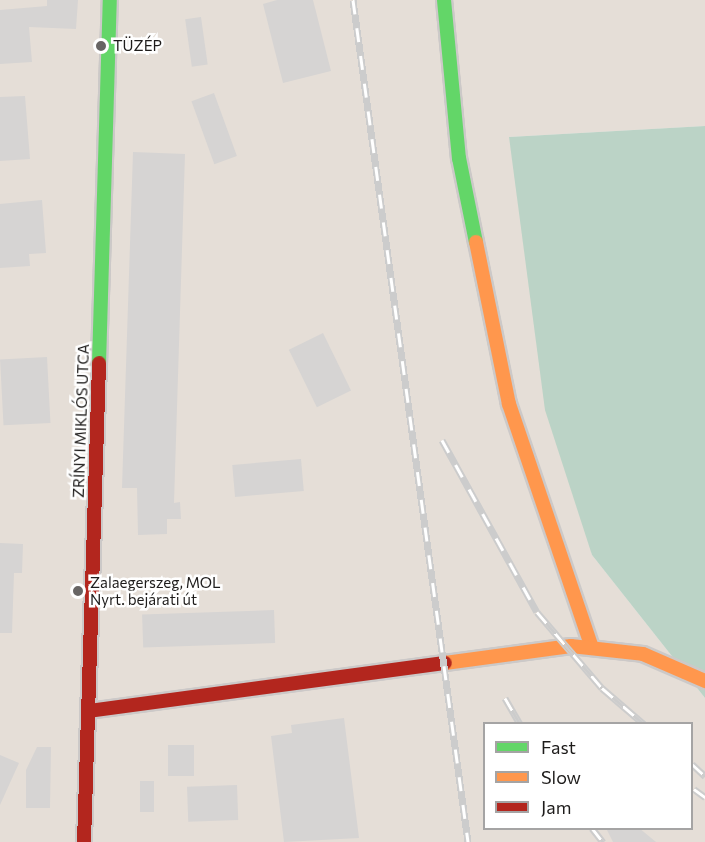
<!DOCTYPE html>
<html>
<head>
<meta charset="utf-8">
<style>
  body { margin:0 }
  #map { position:relative; width:705px; height:842px; overflow:hidden; background:#f0edeb; font-family:Commissioner,sans-serif }
  div>[style] { position:absolute }
  [style*='--x'] { left:calc(var(--x)*1px); top:calc(var(--y)*1px); width:calc(var(--w)*1px); rotate:calc(var(--a)*1deg) }
  .built>* { inset:0; background:#e5ded7 }
  .forest>* { inset:0; background:#bbd3c6 }
  .building>* { inset:0; background:#d6d4d3; transform-origin:0 0 }
  .roads { filter:drop-shadow(2px 0 #ccc9c8) drop-shadow(-2px 0 #ccc9c8) drop-shadow(0 2px #ccc9c8) drop-shadow(0 -2px #ccc9c8) }
  .fast>* { height:14px; margin:-7px; padding:0 7px; transform-origin:7px; border-radius:7px; background:#63d668 }
  .slow>* { height:14px; margin:-7px; padding:0 7px; transform-origin:7px; border-radius:7px; background:#ff974d }
  .jam>* { height:14px; margin:-7px; padding:0 7px; transform-origin:7px; border-radius:7px; background:#b3261e }
  .rail>* { height:7px; margin-top:-3.5px; transform-origin:0; background:repeating-linear-gradient(90deg,#fff 0 14px,#ccc 0 28px); box-sizing:border-box; border-block:2px solid #ccc }
  .dots>* { width:16px; height:16px; translate:-50% -50%; box-sizing:border-box; border:3px solid #fff; border-radius:50% }
  span { translate:-50% -50%; white-space:nowrap; text-align:center; line-height:1.15; -webkit-text-stroke:5px #fff; paint-order:stroke }
  .poi-label { font-size:15px; color:#1e1c1b }
  .left { translate:0 -50%; text-align:left }
  .street-label { font-size:15px; color:#1e1c1b }
  .legend { position:absolute; left:483px; top:722px; width:210px; height:108px; box-sizing:border-box; background:#fff; border:2px solid #a5a4a4; margin:0; padding:8px 10px; list-style:none; font-size:18px; color:#1e1c1b }
  .legend li { display:flex; align-items:center; gap:12px; height:30px }
  .legend b { width:30px; border:2px solid #a5a4a4 }
</style>
</head>
<body>
<div id="map">
  <div class="built">
    <div style="clip-path:polygon(evenodd,0 0,705px 0,705px 126px,509px 137px,592px 555px,705px 698px,705px 842px,0 842px,0 0,484px 724px,692px 724px,692px 828px,484px 828px,484px 724px)"></div>
  </div>
  <div class="forest">
    <div style="clip-path:polygon(705px 126px,705px 698px,592px 555px,545px 410px,509px 137px)"></div>
  </div>
  <div class="building">
    <div style="clip-path:polygon(47px 0,78px 0,76px 29px,29px 27px,32px 62px,0 64px,0 10px,47px 6px)"></div>
    <div style="clip-path:polygon(277px 0,313px 0,331px 71px,283px 83px,263px 4px)"></div>
    <div style="left:201px;top:17px;width:48px;height:16px;rotate:82deg"></div>
    <div style="left:214px;top:93px;width:67px;height:24px;rotate:70deg"></div>
    <div style="clip-path:polygon(25px 96px,30px 159px,0 161px,0 97px)"></div>
    <div style="clip-path:polygon(133px 152px,185px 154px,174px 503px,180px 502px,181px 519px,167px 519px,167px 534px,138px 535px,137px 488px,122px 488px)"></div>
    <div style="clip-path:polygon(42px 200px,46px 253px,29px 254px,30px 266px,0 268px,0 204px)"></div>
    <div style="left:323px;top:333px;width:64px;height:38px;rotate:64deg"></div>
    <div style="left:47px;top:357px;width:66px;height:47px;rotate:87deg"></div>
    <div style="left:301px;top:459px;width:32px;height:69px;rotate:85deg"></div>
    <div style="clip-path:polygon(0 543px,23px 544px,22px 573px,14px 573px,12px 633px,0 633px)"></div>
    <div style="left:274px;top:610px;width:33px;height:132px;rotate:88deg"></div>
    <div style="clip-path:polygon(344px 718px,359px 838px,284px 842px,271px 736px,292px 733px,291px 725px)"></div>
    <div style="left:168px;top:745px;width:26px;height:31px"></div>
    <div style="clip-path:polygon(37px 747px,51px 747px,50px 808px,26px 808px,26px 770px)"></div>
    <div style="clip-path:polygon(0 755px,19px 763px,0 805px)"></div>
    <div style="left:140px;top:781px;width:14px;height:31px"></div>
    <div style="left:237px;top:785px;width:35px;height:50px;rotate:88deg"></div>
    <div style="clip-path:polygon(606px 828px,639px 828px,656px 842px,613px 842px)"></div>
  </div>
  <div class="roads">
    <div class="fast">
      <div style="--x:444;--y:0;--w:159;--a:84.6"></div>
      <div style="--x:459;--y:158;--w:86;--a:78.6"></div>
      <div style="--x:99;--y:363;--w:363;--a:-88.3"></div>
    </div>
    <div class="slow">
      <div style="--x:476;--y:242;--w:165;--a:78.5"></div>
      <div style="--x:509;--y:404;--w:255;--a:71.2"></div>
      <div style="--x:445;--y:663;--w:127;--a:-7.7"></div>
      <div style="--x:571;--y:646;--w:72;--a:6.3"></div>
      <div style="--x:643;--y:654;--w:68;--a:23.5"></div>
    </div>
    <div class="jam">
      <div style="--x:89;--y:711;--w:359;--a:-7.7"></div>
      <div style="--x:84;--y:842;--w:479;--a:-88.2"></div>
    </div>
  </div>
  <div class="rail">
    <div style="--x:353;--y:0;--w:850;--a:82.22"></div>
    <div style="--x:442;--y:440;--w:196;--a:61.1"></div>
    <div style="--x:537;--y:612;--w:100;--a:49.5"></div>
    <div style="--x:602;--y:688;--w:55;--a:40.6"></div>
    <div style="--x:505;--y:698;--w:30;--a:60"></div>
    <div style="--x:692;--y:764;--w:18;--a:43"></div>
    <div style="--x:694;--y:789;--w:14;--a:36"></div>
    <div style="--x:592;--y:828;--w:18;--a:52"></div>
  </div>
  <div class="dots">
    <div style="left:101px;top:46px;background:#686564"></div>
    <div style="left:78px;top:591px;background:#686564"></div>
  </div>
  <div class="poi-label">
    <span class="left" style="left:113px;top:46px">TÜZÉP</span>
    <span class="left" style="left:90px;top:591px">Zalaegerszeg, MOL<br>Nyrt. bejárati út</span>
  </div>
  <div class="street-label">
    <span style="left:81px;top:421px;rotate:-88deg">ZRÍNYI MIKLÓS UTCA</span>
  </div>
  <ul class="legend">
  <li><b style="height:8px;background:#63d668"></b>Fast</li>
  <li><b style="height:8px;background:#ff974d"></b>Slow</li>
  <li><b style="height:8px;background:#b3261e"></b>Jam</li>
  </ul>
</div>
</body>
</html>
